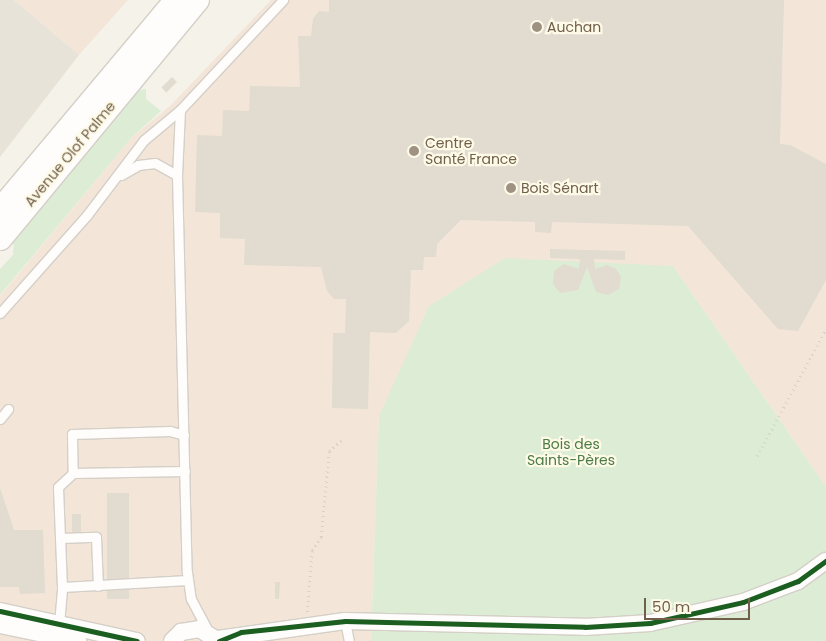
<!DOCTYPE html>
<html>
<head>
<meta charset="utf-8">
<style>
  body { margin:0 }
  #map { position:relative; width:826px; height:641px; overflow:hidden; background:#f5f2e9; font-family:Poppins,sans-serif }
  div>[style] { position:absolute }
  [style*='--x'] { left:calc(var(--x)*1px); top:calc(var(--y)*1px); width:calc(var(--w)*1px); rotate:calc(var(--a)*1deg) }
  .commercial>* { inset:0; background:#f3e6d9 }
  .industrial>* { inset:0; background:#e7e3d9 }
  .green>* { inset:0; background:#ddecd4 }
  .building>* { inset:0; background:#e1dbd0; transform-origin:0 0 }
  .path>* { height:2.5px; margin-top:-1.25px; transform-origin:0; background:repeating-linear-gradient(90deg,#d7d1ca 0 1px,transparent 0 5px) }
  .roads { filter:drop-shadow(1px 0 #d4cfc7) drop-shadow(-1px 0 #d4cfc7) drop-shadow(0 1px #d4cfc7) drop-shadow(0 -1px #d4cfc7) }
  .lane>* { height:9px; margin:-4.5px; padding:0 4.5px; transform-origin:4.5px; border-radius:4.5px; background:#fefdfc }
  .street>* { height:16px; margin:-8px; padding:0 8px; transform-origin:8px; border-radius:8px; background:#fefdfc }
  .secondary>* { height:24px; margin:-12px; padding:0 12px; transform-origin:12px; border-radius:12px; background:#fefdfc }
  .cycleway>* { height:5px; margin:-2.5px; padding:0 2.5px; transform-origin:2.5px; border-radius:2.5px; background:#1b5e20 }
  .dots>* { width:14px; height:14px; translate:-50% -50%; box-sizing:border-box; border:2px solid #fefae8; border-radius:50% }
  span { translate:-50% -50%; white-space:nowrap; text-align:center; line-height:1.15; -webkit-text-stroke:4.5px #fefae8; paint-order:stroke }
  .poi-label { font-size:14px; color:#715f4a }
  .left { translate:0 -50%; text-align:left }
  .street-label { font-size:14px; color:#715f4a }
  .park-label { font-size:14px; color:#4c7c45 }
  .scale { position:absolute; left:644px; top:598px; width:106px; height:22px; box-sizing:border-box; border:2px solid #715f4a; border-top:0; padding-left:6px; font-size:15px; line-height:18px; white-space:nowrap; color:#715f4a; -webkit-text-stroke:4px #fefae8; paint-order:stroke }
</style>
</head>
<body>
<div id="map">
  <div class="commercial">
    <div style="clip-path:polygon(14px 0,128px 0,79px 55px)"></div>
    <div style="clip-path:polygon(271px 0,826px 0,826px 487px,673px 266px,379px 416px,371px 641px,0 641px,0 296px,133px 136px,170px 106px)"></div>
  </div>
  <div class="industrial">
    <div style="clip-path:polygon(0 0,14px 0,79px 55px,0 157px)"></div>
  </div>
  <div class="green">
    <div style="clip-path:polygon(146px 89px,146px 99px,161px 111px,133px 136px,0 295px,0 269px,13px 255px,14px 237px,118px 111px,138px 90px)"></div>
    <div style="clip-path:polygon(505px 258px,673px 266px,826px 487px,826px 641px,371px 641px,379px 416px,429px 306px)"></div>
  </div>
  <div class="building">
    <div style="clip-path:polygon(329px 0,784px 0,780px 144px,790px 145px,826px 164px,826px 280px,798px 331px,778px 329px,688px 226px,552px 222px,551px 233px,535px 232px,535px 222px,461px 220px,437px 244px,436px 257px,424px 257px,423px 270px,411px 270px,409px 321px,396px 333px,370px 332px,368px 409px,332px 408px,333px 333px,345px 333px,346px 299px,334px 299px,327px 291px,321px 267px,244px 265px,245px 239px,220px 238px,220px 213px,195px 212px,197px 135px,222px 136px,223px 110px,249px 111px,250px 86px,300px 87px,298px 36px,311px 36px,313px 19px,319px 11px,329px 12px)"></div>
    <div style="left:172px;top:77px;width:7px;height:15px;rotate:45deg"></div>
    <div style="clip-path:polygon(550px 249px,625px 251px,625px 260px,594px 259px,595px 269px,607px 265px,616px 269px,621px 277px,619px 289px,608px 295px,596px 292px,587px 267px,578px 290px,560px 293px,553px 284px,554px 271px,564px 264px,579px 269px,580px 259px,550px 258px)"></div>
    <div style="clip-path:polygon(0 488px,14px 530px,43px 530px,45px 593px,20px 594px,19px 587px,0 587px)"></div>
    <div style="left:107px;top:493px;width:22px;height:106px"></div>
    <div style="left:72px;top:514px;width:9px;height:18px"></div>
    <div style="clip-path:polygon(275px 582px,280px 582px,279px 599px,275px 599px)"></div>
  </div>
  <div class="path">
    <div style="--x:757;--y:456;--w:145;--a:-61.5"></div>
    <div style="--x:307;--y:612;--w:62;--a:-85.4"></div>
    <div style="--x:312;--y:550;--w:16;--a:-55"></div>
    <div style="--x:321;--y:537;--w:86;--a:-84.7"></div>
    <div style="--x:329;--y:451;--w:18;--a:-41"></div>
  </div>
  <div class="roads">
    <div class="lane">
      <div style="--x:180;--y:110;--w:65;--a:92.6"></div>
      <div style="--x:177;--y:175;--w:397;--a:88.6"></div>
      <div style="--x:187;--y:572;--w:27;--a:82"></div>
      <div style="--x:191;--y:599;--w:36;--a:62"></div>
      <div style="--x:121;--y:175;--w:20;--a:-30"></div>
      <div style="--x:138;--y:165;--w:17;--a:-7"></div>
      <div style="--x:155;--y:163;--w:25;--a:29"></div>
      <div style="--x:0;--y:313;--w:131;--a:-48.4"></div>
      <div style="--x:87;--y:215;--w:94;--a:-52.8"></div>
      <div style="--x:144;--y:140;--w:47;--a:-39.8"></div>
      <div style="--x:180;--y:110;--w:151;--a:-46.9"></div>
      <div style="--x:0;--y:419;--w:13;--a:-51"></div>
      <div style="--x:184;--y:435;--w:15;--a:-164"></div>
      <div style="--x:170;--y:431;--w:98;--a:178.2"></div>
      <div style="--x:72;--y:434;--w:39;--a:89"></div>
      <div style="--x:73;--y:473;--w:112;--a:-1"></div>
      <div style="--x:60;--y:538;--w:36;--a:-2"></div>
      <div style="--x:96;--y:537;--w:49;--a:87.7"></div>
      <div style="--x:62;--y:587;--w:100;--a:-92.3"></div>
      <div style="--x:58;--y:487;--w:21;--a:-43"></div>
      <div style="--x:345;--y:621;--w:20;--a:79"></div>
      <div style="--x:59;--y:624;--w:37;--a:-85"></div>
      <div style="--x:62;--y:587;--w:126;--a:-3.2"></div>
    </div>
    <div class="street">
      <div style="--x:0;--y:611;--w:140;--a:12.4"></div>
      <div style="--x:0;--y:625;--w:80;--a:11.6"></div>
      <div style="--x:218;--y:639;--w:128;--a:-8.1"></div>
      <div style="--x:345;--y:621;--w:240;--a:1.4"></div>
      <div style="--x:585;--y:627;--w:65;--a:-3.5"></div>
      <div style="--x:650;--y:623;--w:95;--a:-12.7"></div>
      <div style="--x:743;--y:602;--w:59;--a:-20.9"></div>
      <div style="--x:798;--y:581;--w:34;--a:-36"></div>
      <div style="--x:172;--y:641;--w:13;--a:-45"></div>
      <div style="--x:181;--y:632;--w:18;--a:-9"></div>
      <div style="--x:199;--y:629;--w:23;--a:31"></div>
    </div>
    <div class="secondary">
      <div style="--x:0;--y:211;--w:275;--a:-50"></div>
      <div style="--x:0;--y:238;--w:309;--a:-50.4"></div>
    </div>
  </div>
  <div class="cycleway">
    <div style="--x:0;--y:611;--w:140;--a:12.4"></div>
    <div style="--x:219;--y:641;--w:24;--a:-22"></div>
    <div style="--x:241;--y:632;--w:105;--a:-6"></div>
    <div style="--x:345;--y:621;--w:240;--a:1.4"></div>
    <div style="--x:585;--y:627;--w:65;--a:-3.5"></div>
    <div style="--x:650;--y:623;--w:95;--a:-12.7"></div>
    <div style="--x:743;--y:602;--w:59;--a:-20.9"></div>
    <div style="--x:798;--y:581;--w:34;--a:-36"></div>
  </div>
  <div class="dots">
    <div style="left:537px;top:27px;background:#9f9282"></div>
    <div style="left:414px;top:151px;background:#9f9282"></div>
    <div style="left:511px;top:188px;background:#9f9282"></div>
  </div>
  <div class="poi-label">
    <span class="left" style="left:547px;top:27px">Auchan</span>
    <span class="left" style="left:425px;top:151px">Centre<br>Santé France</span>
    <span class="left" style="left:521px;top:188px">Bois Sénart</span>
  </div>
  <div class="street-label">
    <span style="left:70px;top:154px;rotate:-50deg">Avenue Olof Palme</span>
  </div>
  <div class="park-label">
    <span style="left:571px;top:452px">Bois des<br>Saints-Pères</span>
  </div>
  <div class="scale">50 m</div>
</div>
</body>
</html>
